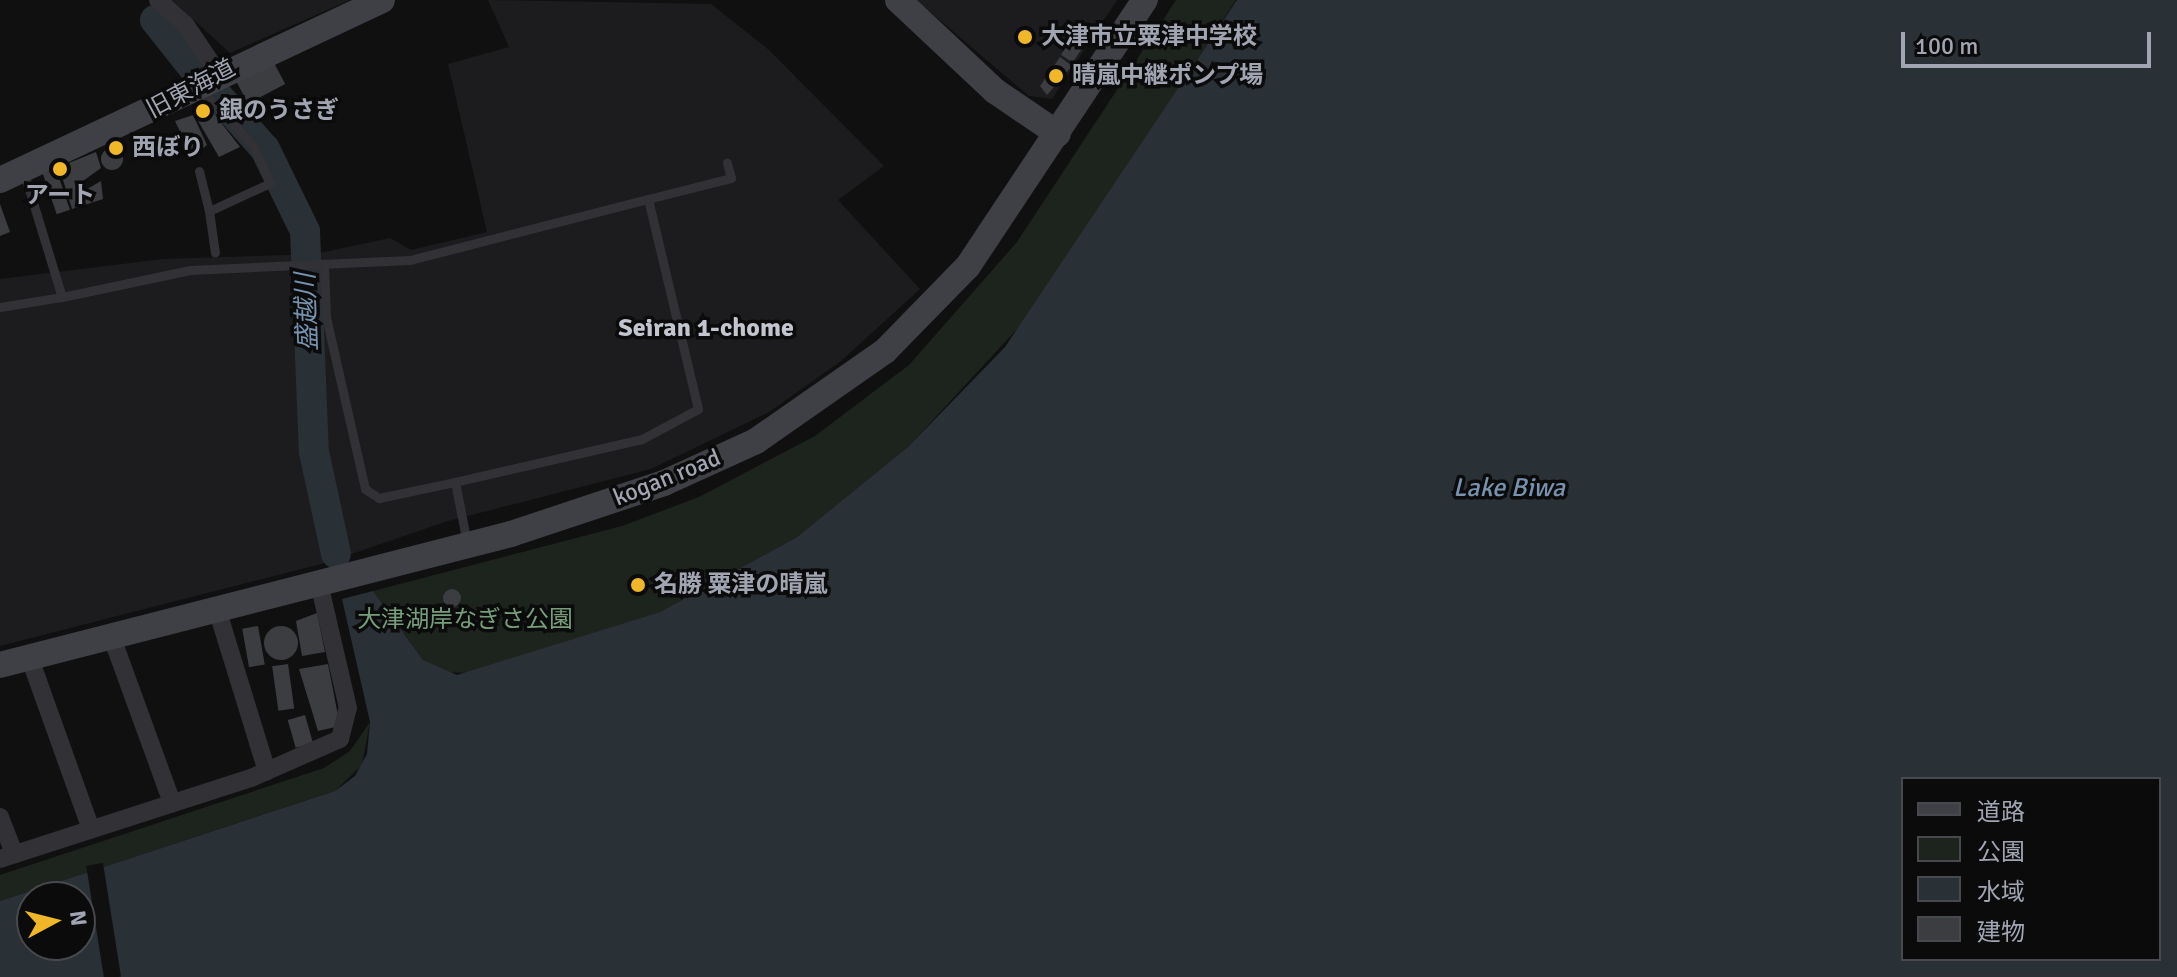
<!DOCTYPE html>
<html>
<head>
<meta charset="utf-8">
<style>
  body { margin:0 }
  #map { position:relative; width:2177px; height:977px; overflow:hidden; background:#101011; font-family:Signika,"Noto Sans JP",sans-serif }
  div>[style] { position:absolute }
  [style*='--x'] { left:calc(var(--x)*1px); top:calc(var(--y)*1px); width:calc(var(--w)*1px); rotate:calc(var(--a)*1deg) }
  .built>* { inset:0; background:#1c1c1e }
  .green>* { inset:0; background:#1c241d }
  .water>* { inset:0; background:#293036 }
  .pier>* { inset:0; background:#101011; transform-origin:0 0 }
  .river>* { height:30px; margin:-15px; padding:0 15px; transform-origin:15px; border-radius:15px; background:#293036 }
  .building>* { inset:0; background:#3c3d41; transform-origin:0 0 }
  .round { border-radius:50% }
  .lane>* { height:9px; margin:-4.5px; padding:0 4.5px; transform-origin:4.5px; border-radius:4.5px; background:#313136 }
  .street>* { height:18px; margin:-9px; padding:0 9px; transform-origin:9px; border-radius:9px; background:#313136 }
  .secondary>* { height:26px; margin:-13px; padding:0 13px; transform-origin:13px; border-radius:13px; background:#3f4046 }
  .dots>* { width:22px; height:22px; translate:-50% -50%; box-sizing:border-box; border:4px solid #0b0b0c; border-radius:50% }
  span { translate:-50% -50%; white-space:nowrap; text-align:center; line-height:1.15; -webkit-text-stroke:7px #0b0b0c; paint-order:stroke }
  .poi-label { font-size:24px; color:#a1a5b2; font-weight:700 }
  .left { translate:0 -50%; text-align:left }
  .street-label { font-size:24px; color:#a1a5b2 }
  .park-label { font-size:24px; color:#789d7c }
  .water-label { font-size:26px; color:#7792ae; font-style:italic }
  .neighbourhood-label { font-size:26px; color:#c2c4ce; font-weight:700 }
  .legend { position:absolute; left:1901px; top:777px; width:260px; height:184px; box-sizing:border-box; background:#0b0b0c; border:2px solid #47494e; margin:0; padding:10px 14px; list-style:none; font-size:24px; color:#a1a5b2 }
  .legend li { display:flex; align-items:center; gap:16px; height:40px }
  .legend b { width:40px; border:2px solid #47494e }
  .north { position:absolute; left:16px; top:881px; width:80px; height:80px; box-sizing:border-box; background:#0b0b0c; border:2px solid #47494e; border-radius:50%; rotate:83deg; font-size:22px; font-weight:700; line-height:32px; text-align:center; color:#a1a5b2 }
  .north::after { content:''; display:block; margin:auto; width:28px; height:36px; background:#f0b729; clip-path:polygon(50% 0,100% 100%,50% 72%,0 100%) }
  .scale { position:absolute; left:1901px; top:32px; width:250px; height:36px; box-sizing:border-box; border:4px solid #a1a5b2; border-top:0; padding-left:10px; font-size:24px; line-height:28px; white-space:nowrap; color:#a1a5b2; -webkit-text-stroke:6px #0b0b0c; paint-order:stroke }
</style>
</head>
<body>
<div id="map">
  <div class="built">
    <div style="clip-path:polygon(172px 0,350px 0,230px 53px)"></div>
    <div style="clip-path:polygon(488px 0,711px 4px,769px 50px,884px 166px,838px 200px,920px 289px,841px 361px,769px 412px,651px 469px,448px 521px,325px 563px,0 646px,0 279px,163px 259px,315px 254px,390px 238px,411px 250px,487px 232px,448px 64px,509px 47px)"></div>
    <div style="clip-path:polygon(916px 0,1117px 0,1052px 99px,1029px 96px)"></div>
  </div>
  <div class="green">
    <div style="clip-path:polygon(1176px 0,1236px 0,1030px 315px,909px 446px,797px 537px,660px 612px,470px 673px,439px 672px,423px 660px,373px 591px,622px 526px,699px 497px,815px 436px,909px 365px,1017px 242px)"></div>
    <div style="clip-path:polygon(370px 722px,362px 765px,335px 791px,0 901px,0 875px,324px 768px,350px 751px)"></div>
  </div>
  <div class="water">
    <div style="clip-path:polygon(evenodd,1237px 0,2177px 0,2177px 977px,0 977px,0 901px,335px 791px,355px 776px,367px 754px,370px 722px,342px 599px,373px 591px,423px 660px,457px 675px,660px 612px,797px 537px,909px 446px,1005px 347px,1237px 0,1903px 779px,2159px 779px,2159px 959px,1903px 959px,1903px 779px,1237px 0,32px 897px,80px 897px,80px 945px,32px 945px,32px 897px)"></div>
  </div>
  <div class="pier">
    <div style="left:103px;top:863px;width:115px;height:17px;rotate:81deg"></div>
  </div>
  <div class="river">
    <div style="--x:155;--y:20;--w:69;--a:51.5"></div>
    <div style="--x:217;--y:95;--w:72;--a:48.4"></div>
    <div style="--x:265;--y:149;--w:91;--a:64"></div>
    <div style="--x:305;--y:231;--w:221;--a:87.7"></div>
    <div style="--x:314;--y:452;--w:104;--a:77.8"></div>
  </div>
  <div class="building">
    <div style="left:1075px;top:34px;width:14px;height:25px;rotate:34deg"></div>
    <div style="clip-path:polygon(1060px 57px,1072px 66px,1047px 95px,1040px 86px)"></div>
    <div style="left:273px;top:61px;width:26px;height:42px;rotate:62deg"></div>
    <div style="clip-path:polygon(212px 111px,240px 147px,219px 157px,197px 119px)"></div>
    <div style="clip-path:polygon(193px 115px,207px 145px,192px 157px,175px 121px)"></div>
    <div class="round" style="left:101px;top:148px;width:22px;height:22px"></div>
    <div style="clip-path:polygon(96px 152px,101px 168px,76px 186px,82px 192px,101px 181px,103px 199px,72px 209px,59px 167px)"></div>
    <div style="left:56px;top:169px;width:43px;height:14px;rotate:71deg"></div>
    <div style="clip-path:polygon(0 204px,10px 232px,0 236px)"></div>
    <div class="round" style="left:443px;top:589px;width:18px;height:18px"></div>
    <div style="clip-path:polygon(317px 613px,325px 652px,302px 656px,296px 621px)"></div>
    <div style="left:258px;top:626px;width:39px;height:16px;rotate:80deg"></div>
    <div class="round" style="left:264px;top:626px;width:34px;height:34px"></div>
    <div style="left:288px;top:664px;width:45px;height:16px;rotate:82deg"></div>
    <div style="clip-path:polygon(328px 664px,340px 726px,318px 731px,299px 669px)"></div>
    <div style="left:305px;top:715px;width:29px;height:18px;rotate:74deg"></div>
  </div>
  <div class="lane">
    <div style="--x:201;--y:90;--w:78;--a:47.1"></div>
    <div style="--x:254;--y:147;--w:39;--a:66"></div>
    <div style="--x:270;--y:183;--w:67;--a:155.3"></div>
    <div style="--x:209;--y:211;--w:42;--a:81.9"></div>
    <div style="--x:199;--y:171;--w:41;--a:76"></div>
    <div style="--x:24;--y:173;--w:130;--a:73"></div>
    <div style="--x:62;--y:297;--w:131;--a:-11.9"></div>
    <div style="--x:190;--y:270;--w:220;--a:-2.6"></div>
    <div style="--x:410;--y:260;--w:246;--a:-14.4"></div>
    <div style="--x:648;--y:199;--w:216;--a:76.6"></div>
    <div style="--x:698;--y:409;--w:64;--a:151.8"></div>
    <div style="--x:642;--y:439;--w:192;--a:167.1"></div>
    <div style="--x:455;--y:482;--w:62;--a:78.9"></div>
    <div style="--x:648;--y:199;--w:86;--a:-14.2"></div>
    <div style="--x:731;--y:178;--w:16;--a:-105"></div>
    <div style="--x:324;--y:265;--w:52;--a:87.8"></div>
    <div style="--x:326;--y:317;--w:176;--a:77.2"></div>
    <div style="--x:365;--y:489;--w:17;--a:33"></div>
    <div style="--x:379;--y:498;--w:78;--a:-11.9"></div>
    <div style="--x:0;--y:307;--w:63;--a:-9.2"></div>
  </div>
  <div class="street">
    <div style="--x:158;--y:0;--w:36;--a:42"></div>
    <div style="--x:185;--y:24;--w:59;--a:56"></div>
    <div style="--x:217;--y:609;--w:170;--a:72.9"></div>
    <div style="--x:111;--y:635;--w:179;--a:70"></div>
    <div style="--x:29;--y:656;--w:184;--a:70.3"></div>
    <div style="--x:0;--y:817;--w:40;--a:69"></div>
    <div style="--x:0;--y:859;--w:264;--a:-17.9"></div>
    <div style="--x:251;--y:778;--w:97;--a:-23.7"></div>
    <div style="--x:340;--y:739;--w:32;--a:-76"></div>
    <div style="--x:348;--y:708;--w:128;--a:-103.1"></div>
  </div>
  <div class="secondary">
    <div style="--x:898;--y:0;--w:133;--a:43.2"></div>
    <div style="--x:995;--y:91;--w:76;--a:34.3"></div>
    <div style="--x:0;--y:180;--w:422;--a:-25.2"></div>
    <div style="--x:0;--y:665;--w:528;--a:-14.38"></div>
    <div style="--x:511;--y:534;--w:161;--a:-18.4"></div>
    <div style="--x:664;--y:483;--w:101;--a:-24.5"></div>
    <div style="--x:756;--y:441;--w:157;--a:-34.9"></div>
    <div style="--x:885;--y:351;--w:119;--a:-45.7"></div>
    <div style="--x:968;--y:266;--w:320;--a:-56.4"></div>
  </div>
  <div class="dots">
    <div style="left:1025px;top:37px;background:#f0b729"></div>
    <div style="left:1056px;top:76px;background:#f0b729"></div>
    <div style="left:203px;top:111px;background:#f0b729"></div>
    <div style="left:116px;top:148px;background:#f0b729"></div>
    <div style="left:60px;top:169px;background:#f0b729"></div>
    <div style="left:638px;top:585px;background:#f0b729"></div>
  </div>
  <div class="poi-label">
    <span class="left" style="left:1041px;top:37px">大津市立粟津中学校</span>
    <span class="left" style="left:1072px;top:76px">晴嵐中継ポンプ場</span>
    <span class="left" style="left:219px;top:111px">銀のうさぎ</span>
    <span class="left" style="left:132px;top:148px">西ぼり</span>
    <span style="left:60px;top:196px">アート</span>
    <span class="left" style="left:654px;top:585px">名勝 粟津の晴嵐</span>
  </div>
  <div class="street-label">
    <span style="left:191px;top:89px;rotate:-28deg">旧東海道</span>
    <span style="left:667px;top:478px;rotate:-22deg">kogan road</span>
  </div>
  <div class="park-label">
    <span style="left:465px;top:620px">大津湖岸なぎさ公園</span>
  </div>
  <div class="water-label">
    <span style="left:308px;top:312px;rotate:-92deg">盛越川</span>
    <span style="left:1509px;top:489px">Lake Biwa</span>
  </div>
  <div class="neighbourhood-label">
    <span style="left:706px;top:329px">Seiran 1-chome</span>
  </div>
  <ul class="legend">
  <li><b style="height:10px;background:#3f4046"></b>道路</li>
  <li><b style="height:22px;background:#1c241d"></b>公園</li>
  <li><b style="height:22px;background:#293036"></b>水域</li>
  <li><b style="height:22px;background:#3c3d41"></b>建物</li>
  </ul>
  <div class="north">N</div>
  <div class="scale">100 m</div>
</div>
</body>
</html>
